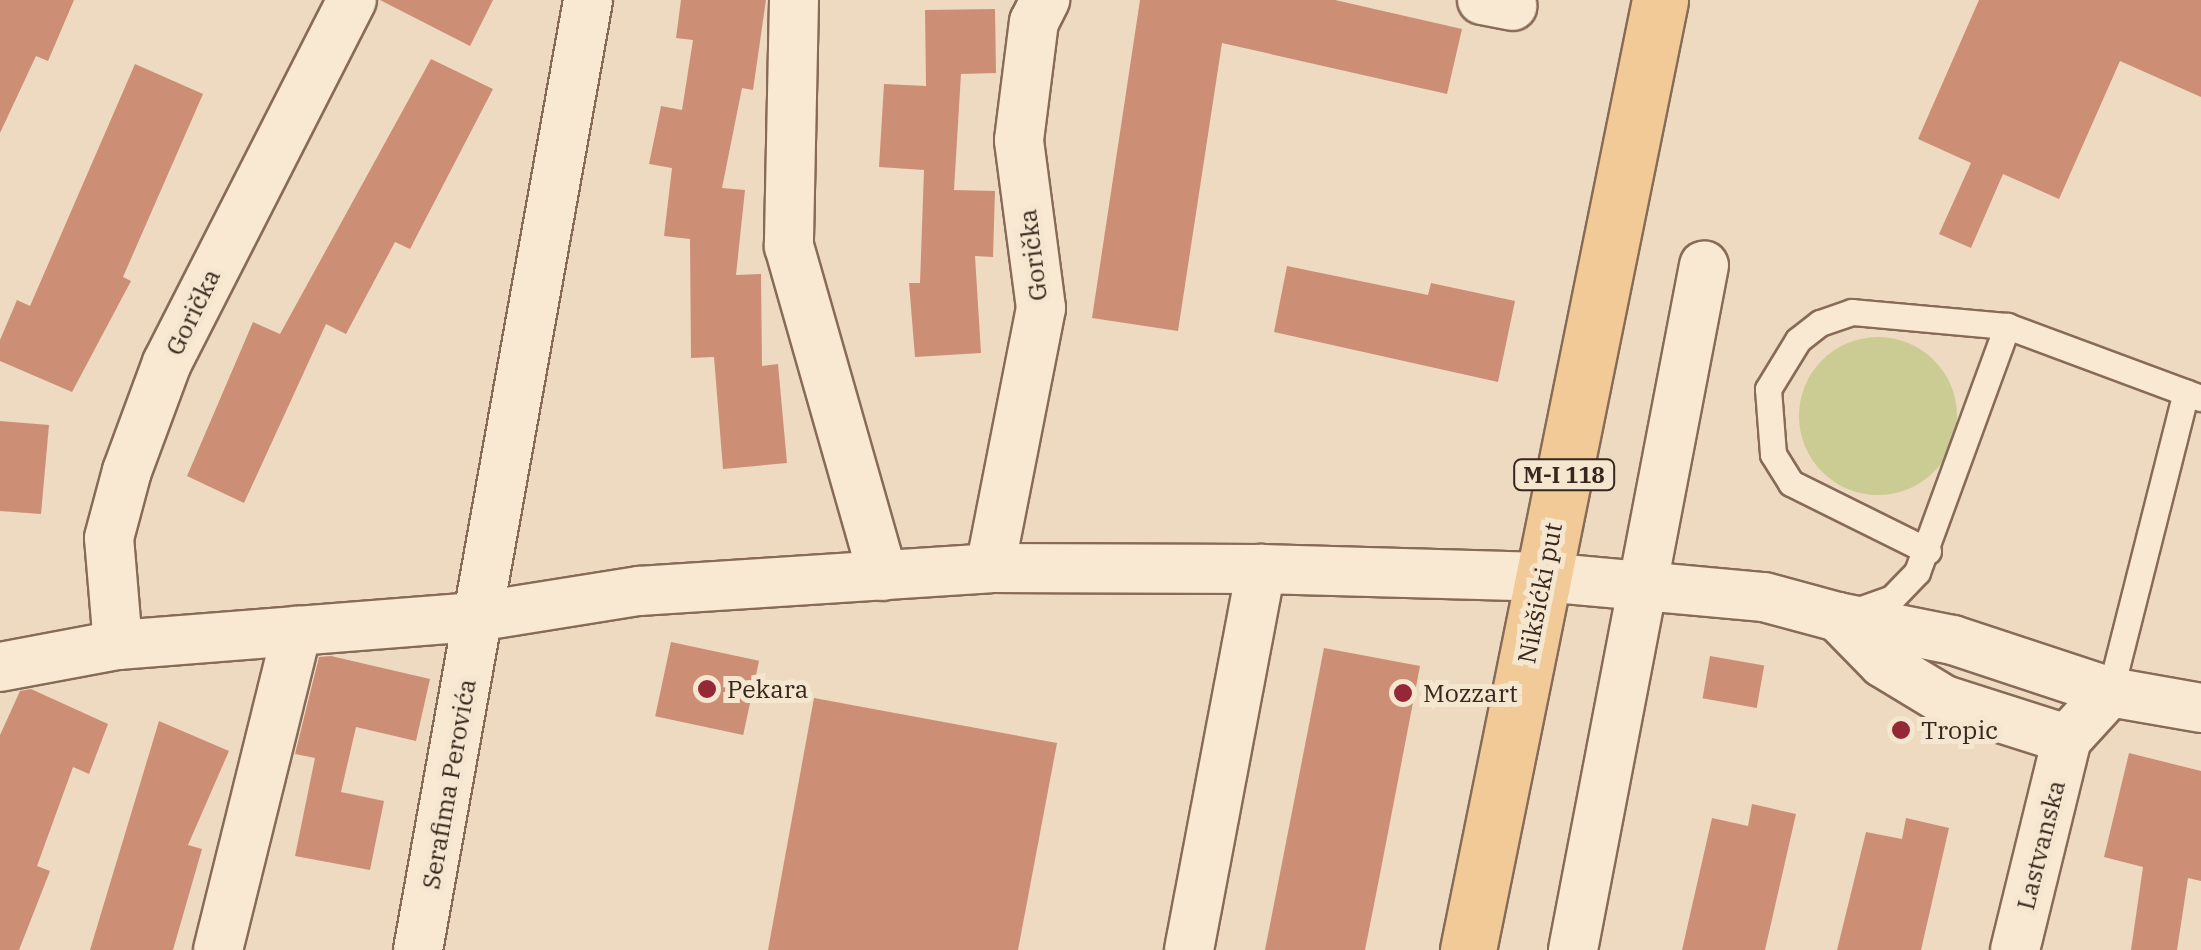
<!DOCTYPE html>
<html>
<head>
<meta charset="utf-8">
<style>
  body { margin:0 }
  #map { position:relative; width:2201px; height:950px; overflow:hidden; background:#eedac0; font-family:"IBM Plex Serif",serif }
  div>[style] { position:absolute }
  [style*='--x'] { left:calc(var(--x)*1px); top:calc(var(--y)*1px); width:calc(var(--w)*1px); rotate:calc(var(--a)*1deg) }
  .green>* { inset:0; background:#cbcb94 }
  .round { border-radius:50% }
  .building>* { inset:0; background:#cc8f76; transform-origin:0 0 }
  .roads { filter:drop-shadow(2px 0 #876b58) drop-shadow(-2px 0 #876b58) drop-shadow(0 2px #876b58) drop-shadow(0 -2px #876b58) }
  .service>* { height:25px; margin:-12.5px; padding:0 12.5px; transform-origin:12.5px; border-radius:12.5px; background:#f9e9d3 }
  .minor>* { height:48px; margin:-24px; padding:0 24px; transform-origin:24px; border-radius:24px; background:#f9e9d3 }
  .primary>* { height:55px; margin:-27.5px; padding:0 27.5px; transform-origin:27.5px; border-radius:27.5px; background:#f1ca97 }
  .dots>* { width:28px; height:28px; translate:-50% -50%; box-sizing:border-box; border:5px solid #f5e6d0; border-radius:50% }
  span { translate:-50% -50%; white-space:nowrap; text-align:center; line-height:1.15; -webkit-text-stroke:10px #f5e6d0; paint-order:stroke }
  .shield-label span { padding:2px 8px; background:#f5e6d0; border:2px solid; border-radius:8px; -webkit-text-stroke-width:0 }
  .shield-label { font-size:22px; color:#36261d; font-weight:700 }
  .street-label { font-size:25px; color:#36261d }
  .poi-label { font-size:25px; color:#36261d }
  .left { translate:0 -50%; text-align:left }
</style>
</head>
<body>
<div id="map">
  <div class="green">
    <div class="round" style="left:1799px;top:337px;width:158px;height:158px"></div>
  </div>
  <div class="building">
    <div style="clip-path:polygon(0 0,74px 0,48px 61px,36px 56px,0 133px)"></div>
    <div style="clip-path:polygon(380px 0,493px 0,470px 46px)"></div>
    <div style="clip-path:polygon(681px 0,766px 0,753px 90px,742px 88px,722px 188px,745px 190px,736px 275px,761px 274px,762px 366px,778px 364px,787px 463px,723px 469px,714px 357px,691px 358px,690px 239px,664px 236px,672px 168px,649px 164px,661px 106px,682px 110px,693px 40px,676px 38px)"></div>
    <div style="clip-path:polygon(1140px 0,1335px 0,1462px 29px,1447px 94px,1222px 43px,1178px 331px,1092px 318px)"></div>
    <div style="clip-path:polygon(1979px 0,2201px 0,2201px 97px,2120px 61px,2059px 199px,2003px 174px,1971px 248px,1939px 234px,1971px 163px,1918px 139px)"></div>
    <div style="clip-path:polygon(995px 9px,996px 73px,961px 74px,954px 190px,995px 191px,993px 257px,975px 256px,981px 353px,915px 357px,909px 283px,920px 283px,924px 170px,879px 167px,884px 84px,926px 86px,925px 10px)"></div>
    <div style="clip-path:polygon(431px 59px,493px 89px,410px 249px,395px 242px,346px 334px,326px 324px,244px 503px,187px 476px,253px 322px,280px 334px)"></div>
    <div style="clip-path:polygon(135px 64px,203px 94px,123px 277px,131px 281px,72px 392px,0 361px,0 340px,17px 300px,30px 306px)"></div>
    <div style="clip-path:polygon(1287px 266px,1428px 295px,1431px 283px,1515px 301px,1498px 382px,1274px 332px)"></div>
    <div style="clip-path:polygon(0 421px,49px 425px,41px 514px,0 511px)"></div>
    <div style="left:671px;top:642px;width:90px;height:76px;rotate:12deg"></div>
    <div style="clip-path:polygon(1324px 648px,1420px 666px,1381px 869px,1365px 950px,1265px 950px)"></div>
    <div style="clip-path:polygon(331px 656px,430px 679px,416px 741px,356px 727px,341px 792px,384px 801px,370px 870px,295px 856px,315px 758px,295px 754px,319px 657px)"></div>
    <div style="left:1710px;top:656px;width:55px;height:43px;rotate:10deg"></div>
    <div style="clip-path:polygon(31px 689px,108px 724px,89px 774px,73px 767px,37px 866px,50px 871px,19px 950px,0 950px,0 735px,20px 691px)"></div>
    <div style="clip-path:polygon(814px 698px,1057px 743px,1018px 950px,768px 950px)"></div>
    <div style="clip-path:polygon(159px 721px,229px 751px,188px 845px,202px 849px,173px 950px,90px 950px)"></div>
    <div style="clip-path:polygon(2129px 753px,2201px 771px,2201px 881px,2188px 878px,2177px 950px,2131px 950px,2143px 867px,2104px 857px)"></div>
    <div style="clip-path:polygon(1752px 804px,1796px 814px,1765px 950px,1682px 950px,1712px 818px,1748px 826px)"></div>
    <div style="clip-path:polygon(1906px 818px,1949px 828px,1921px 950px,1837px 950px,1866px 832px,1902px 839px)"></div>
  </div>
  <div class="roads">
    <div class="service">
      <div style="--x:1928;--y:551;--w:153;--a:-153.6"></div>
      <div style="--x:1791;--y:483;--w:34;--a:-122"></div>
      <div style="--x:1773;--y:454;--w:65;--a:-94.4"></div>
      <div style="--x:1768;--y:389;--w:57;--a:-58.5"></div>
      <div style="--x:1798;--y:340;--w:28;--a:-38"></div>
      <div style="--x:1820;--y:323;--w:34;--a:-19"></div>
      <div style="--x:1852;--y:312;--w:156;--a:5.2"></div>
      <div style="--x:2007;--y:326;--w:207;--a:20.4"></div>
      <div style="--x:1853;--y:612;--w:41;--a:-19.7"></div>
      <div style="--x:1892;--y:598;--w:36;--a:-46"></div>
      <div style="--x:1917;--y:572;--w:262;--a:-69.9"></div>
      <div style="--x:2110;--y:692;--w:309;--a:-75.8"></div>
    </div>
    <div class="minor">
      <div style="--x:794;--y:0;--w:246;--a:91.2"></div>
      <div style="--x:789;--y:246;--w:343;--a:74.1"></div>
      <div style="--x:1482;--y:0;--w:31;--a:11"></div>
      <div style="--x:990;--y:568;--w:265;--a:-78.9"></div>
      <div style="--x:1041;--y:308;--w:169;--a:-97.5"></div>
      <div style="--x:1019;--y:140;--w:119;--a:-82.8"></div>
      <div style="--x:1034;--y:22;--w:25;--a:-63"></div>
      <div style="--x:1838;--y:617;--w:117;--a:11.3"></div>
      <div style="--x:1953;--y:640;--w:165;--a:18.3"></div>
      <div style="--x:118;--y:645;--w:107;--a:-94.8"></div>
      <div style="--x:109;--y:538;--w:69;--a:-75"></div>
      <div style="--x:127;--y:471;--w:115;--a:-69.7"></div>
      <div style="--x:167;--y:363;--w:407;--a:-63"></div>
      <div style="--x:0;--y:667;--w:120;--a:-10.6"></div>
      <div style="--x:118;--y:645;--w:359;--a:-4.5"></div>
      <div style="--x:476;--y:617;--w:165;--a:-9.1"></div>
      <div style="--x:639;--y:591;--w:352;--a:-3.7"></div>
      <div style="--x:990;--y:568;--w:271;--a:0.2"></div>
      <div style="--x:1261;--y:569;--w:282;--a:1.6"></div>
      <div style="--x:1543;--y:577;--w:222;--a:5.2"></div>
      <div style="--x:1764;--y:597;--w:77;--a:15.1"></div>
      <div style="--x:1838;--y:617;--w:64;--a:45.6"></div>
      <div style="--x:1883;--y:663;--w:71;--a:31.2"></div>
      <div style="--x:1944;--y:700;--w:129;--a:17.6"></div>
      <div style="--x:2067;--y:739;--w:64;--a:-47.5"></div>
      <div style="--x:2110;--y:692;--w:92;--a:10"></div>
      <div style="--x:218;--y:950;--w:329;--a:-76.1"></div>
      <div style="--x:418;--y:950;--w:965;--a:-79.85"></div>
      <div style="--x:1189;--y:950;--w:388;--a:-79.3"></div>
      <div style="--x:1573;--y:950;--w:697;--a:-79.17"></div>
      <div style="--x:2015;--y:950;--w:217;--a:-76.2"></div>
    </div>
    <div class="primary">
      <div style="--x:1468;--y:950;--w:969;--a:-78.57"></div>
    </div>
  </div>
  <div class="dots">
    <div style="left:707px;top:689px;background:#952836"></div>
    <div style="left:1403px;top:693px;background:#952836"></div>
    <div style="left:1901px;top:730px;background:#952836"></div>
  </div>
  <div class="shield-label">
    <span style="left:1564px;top:475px">M-I 118</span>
  </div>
  <div class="street-label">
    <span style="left:1033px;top:255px;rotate:-97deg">Gorička</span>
    <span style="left:193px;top:312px;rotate:-64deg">Gorička</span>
    <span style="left:1540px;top:593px;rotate:-79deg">Nikšićki put</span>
    <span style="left:449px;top:784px;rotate:-80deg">Serafima Perovića</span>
    <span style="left:2041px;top:845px;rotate:-76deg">Lastvanska</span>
  </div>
  <div class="poi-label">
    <span class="left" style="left:727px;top:689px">Pekara</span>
    <span class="left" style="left:1423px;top:693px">Mozzart</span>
    <span class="left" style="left:1921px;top:730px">Tropic</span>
  </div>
</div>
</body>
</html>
